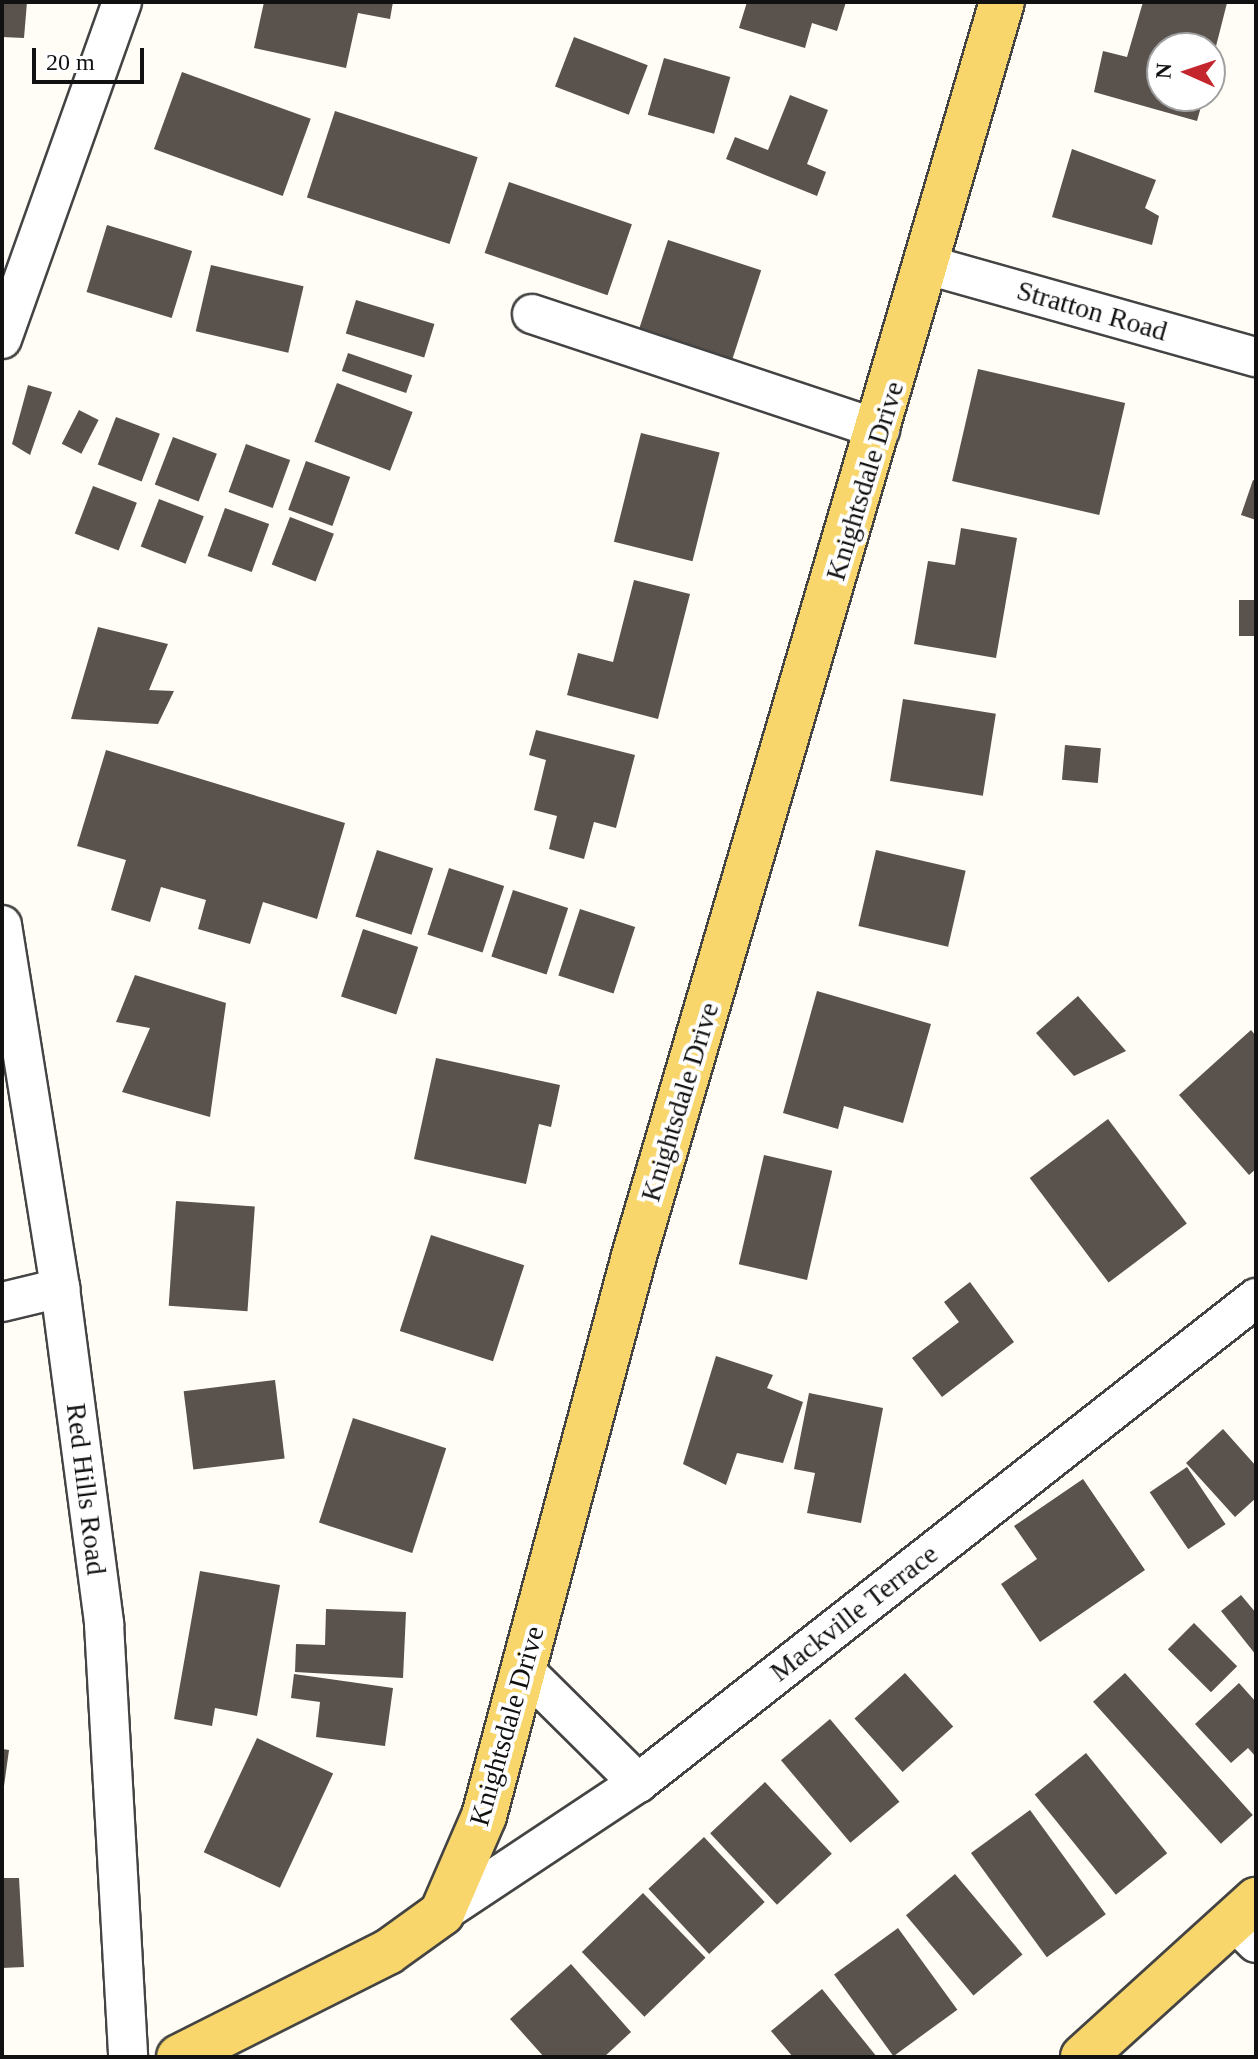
<!DOCTYPE html>
<html>
<head>
<meta charset="utf-8">
<style>
  body { margin:0 }
  #map { position:relative; width:1258px; height:2059px; overflow:hidden; background:#fffdf5; font-family:Georgia,serif }
  div>[style] { position:absolute }
  [style*='--x'] { left:calc(var(--x)*1px); top:calc(var(--y)*1px); width:calc(var(--w)*1px); rotate:calc(var(--a)*1deg) }
  .building>* { inset:0; background:#5a524d; transform-origin:0 0 }
  .roads { filter:drop-shadow(2px 0 #444) drop-shadow(-2px 0 #444) drop-shadow(0 2px #444) drop-shadow(0 -2px #444) }
  .minor>* { height:38px; margin:-19px; padding:0 19px; transform-origin:19px; border-radius:19px; background:#fff }
  .major>* { height:44px; margin:-22px; padding:0 22px; transform-origin:22px; border-radius:22px; background:#f9d66b }
  span { translate:-50% -50%; white-space:nowrap; text-align:center; line-height:1.15; -webkit-text-stroke:8px #fff; paint-order:stroke }
  .street-label { font-size:28px; color:#111 }
  .frame { position:absolute; inset:0; border:4px solid #111; pointer-events:none }
  .north { position:absolute; left:1146px; top:32px; width:80px; height:80px; box-sizing:border-box; background:#fff; border:2px solid #a0a0a0; border-radius:50%; rotate:273deg; font-size:22px; font-weight:700; line-height:32px; text-align:center; color:#111 }
  .north::after { content:''; display:block; margin:auto; width:28px; height:36px; background:#c4262e; clip-path:polygon(50% 0,100% 100%,50% 72%,0 100%) }
  .scale { position:absolute; left:32px; top:48px; width:112px; height:36px; box-sizing:border-box; border:4px solid #111; border-top:0; padding-left:10px; font-size:24px; line-height:28px; white-space:nowrap; color:#111; -webkit-text-stroke:6px #fff; paint-order:stroke }
</style>
</head>
<body>
<div id="map">
  <div class="building">
    <div style="clip-path:polygon(2px 2px,27px 2px,24px 38px,2px 37px)"></div>
    <div style="clip-path:polygon(264px 2px,393px 2px,390px 19px,358px 13px,346px 68px,254px 48px)"></div>
    <div style="clip-path:polygon(747px 2px,846px 2px,837px 31px,812px 23px,805px 48px,739px 28px)"></div>
    <div style="clip-path:polygon(1143px 2px,1227px 3px,1211px 66px,1210px 48px,1162px 48px,1162px 96px,1204px 96px,1197px 121px,1094px 92px,1103px 51px,1127px 57px)"></div>
    <div style="left:574px;top:37px;width:79px;height:53px;rotate:21deg"></div>
    <div style="left:664px;top:58px;width:69px;height:59px;rotate:16deg"></div>
    <div style="left:182px;top:72px;width:137px;height:82px;rotate:20deg"></div>
    <div style="clip-path:polygon(790px 95px,828px 110px,807px 164px,826px 172px,817px 196px,726px 159px,735px 137px,768px 150px)"></div>
    <div style="left:335px;top:111px;width:150px;height:91px;rotate:18deg"></div>
    <div style="clip-path:polygon(1072px 149px,1156px 180px,1145px 208px,1159px 216px,1152px 245px,1052px 217px)"></div>
    <div style="left:509px;top:182px;width:130px;height:75px;rotate:19deg"></div>
    <div style="left:107px;top:225px;width:89px;height:70px;rotate:17deg"></div>
    <div style="left:668px;top:240px;width:98px;height:104px;rotate:18deg"></div>
    <div style="left:211px;top:265px;width:95px;height:68px;rotate:13deg"></div>
    <div style="left:356px;top:300px;width:82px;height:35px;rotate:17deg"></div>
    <div style="left:348px;top:353px;width:68px;height:19px;rotate:19deg"></div>
    <div style="left:978px;top:369px;width:151px;height:115px;rotate:13deg"></div>
    <div style="left:337px;top:383px;width:81px;height:63px;rotate:21deg"></div>
    <div style="clip-path:polygon(28px 385px,52px 392px,30px 455px,12px 444px)"></div>
    <div style="left:79px;top:410px;width:22px;height:38px;rotate:27deg"></div>
    <div style="left:116px;top:417px;width:47px;height:51px;rotate:21deg"></div>
    <div style="left:641px;top:433px;width:81px;height:112px;rotate:14deg"></div>
    <div style="left:173px;top:437px;width:47px;height:51px;rotate:21deg"></div>
    <div style="left:246px;top:444px;width:47px;height:51px;rotate:20deg"></div>
    <div style="left:306px;top:461px;width:47px;height:52px;rotate:20deg"></div>
    <div style="clip-path:polygon(1253px 480px,1256px 481px,1256px 520px,1241px 515px)"></div>
    <div style="left:93px;top:486px;width:47px;height:51px;rotate:21deg"></div>
    <div style="left:159px;top:499px;width:48px;height:51px;rotate:21deg"></div>
    <div style="left:225px;top:508px;width:47px;height:51px;rotate:20deg"></div>
    <div style="left:290px;top:517px;width:47px;height:51px;rotate:21deg"></div>
    <div style="clip-path:polygon(961px 528px,1017px 538px,996px 658px,914px 644px,928px 561px,955px 565px)"></div>
    <div style="clip-path:polygon(634px 580px,690px 594px,658px 719px,567px 695px,578px 653px,613px 662px)"></div>
    <div style="left:1239px;top:600px;width:17px;height:36px"></div>
    <div style="clip-path:polygon(98px 627px,168px 644px,149px 690px,174px 691px,158px 724px,71px 719px)"></div>
    <div style="left:903px;top:699px;width:94px;height:83px;rotate:9deg"></div>
    <div style="clip-path:polygon(536px 730px,635px 755px,616px 828px,594px 822px,584px 859px,549px 849px,557px 816px,534px 810px,546px 760px,529px 755px)"></div>
    <div style="left:1065px;top:745px;width:36px;height:35px;rotate:5deg"></div>
    <div style="clip-path:polygon(106px 750px,345px 823px,317px 919px,263px 902px,250px 944px,198px 929px,206px 900px,161px 887px,150px 922px,111px 910px,126px 860px,77px 846px)"></div>
    <div style="left:377px;top:850px;width:59px;height:70px;rotate:18deg"></div>
    <div style="left:876px;top:850px;width:92px;height:78px;rotate:13deg"></div>
    <div style="left:449px;top:868px;width:58px;height:70px;rotate:18deg"></div>
    <div style="left:513px;top:890px;width:58px;height:70px;rotate:18deg"></div>
    <div style="left:580px;top:909px;width:58px;height:70px;rotate:18deg"></div>
    <div style="left:363px;top:929px;width:58px;height:71px;rotate:18deg"></div>
    <div style="clip-path:polygon(135px 975px,226px 1003px,210px 1117px,122px 1092px,150px 1028px,116px 1022px)"></div>
    <div style="clip-path:polygon(817px 991px,931px 1024px,903px 1123px,844px 1106px,838px 1129px,783px 1113px)"></div>
    <div style="clip-path:polygon(1078px 996px,1126px 1051px,1074px 1076px,1036px 1033px)"></div>
    <div style="clip-path:polygon(1251px 1030px,1256px 1036px,1256px 1169px,1249px 1175px,1179px 1095px)"></div>
    <div style="clip-path:polygon(436px 1058px,560px 1085px,551px 1127px,539px 1124px,526px 1184px,414px 1159px)"></div>
    <div style="left:1108px;top:1119px;width:131px;height:98px;rotate:53deg"></div>
    <div style="left:764px;top:1155px;width:70px;height:112px;rotate:13deg"></div>
    <div style="left:176px;top:1201px;width:79px;height:105px;rotate:4deg"></div>
    <div style="left:431px;top:1235px;width:98px;height:101px;rotate:18deg"></div>
    <div style="clip-path:polygon(970px 1282px,1014px 1342px,942px 1397px,912px 1358px,959px 1322px,944px 1302px)"></div>
    <div style="clip-path:polygon(716px 1356px,773px 1375px,767px 1388px,803px 1402px,783px 1463px,737px 1453px,726px 1485px,683px 1464px)"></div>
    <div style="left:275px;top:1380px;width:79px;height:92px;rotate:83deg"></div>
    <div style="clip-path:polygon(809px 1393px,883px 1408px,861px 1523px,807px 1513px,815px 1473px,794px 1469px)"></div>
    <div style="left:353px;top:1418px;width:98px;height:110px;rotate:18deg"></div>
    <div style="clip-path:polygon(1223px 1429px,1256px 1466px,1256px 1498px,1235px 1517px,1186px 1463px)"></div>
    <div style="left:1187px;top:1467px;width:69px;height:45px;rotate:56deg"></div>
    <div style="clip-path:polygon(1083px 1479px,1145px 1570px,1040px 1642px,1001px 1584px,1037px 1559px,1014px 1526px)"></div>
    <div style="clip-path:polygon(200px 1571px,280px 1585px,257px 1716px,215px 1708px,212px 1726px,174px 1719px)"></div>
    <div style="clip-path:polygon(1241px 1595px,1256px 1613px,1256px 1655px,1221px 1611px)"></div>
    <div style="clip-path:polygon(326px 1609px,406px 1612px,403px 1678px,295px 1672px,296px 1644px,325px 1645px)"></div>
    <div style="left:1194px;top:1623px;width:61px;height:37px;rotate:45deg"></div>
    <div style="left:905px;top:1673px;width:72px;height:68px;rotate:48deg"></div>
    <div style="left:1125px;top:1673px;width:191px;height:43px;rotate:48deg"></div>
    <div style="clip-path:polygon(294px 1674px,393px 1688px,385px 1746px,316px 1737px,320px 1702px,291px 1698px)"></div>
    <div style="clip-path:polygon(1239px 1683px,1256px 1702px,1256px 1757px,1248px 1748px,1231px 1763px,1195px 1724px)"></div>
    <div style="left:830px;top:1719px;width:108px;height:64px;rotate:50deg"></div>
    <div style="left:257px;top:1738px;width:84px;height:126px;rotate:25deg"></div>
    <div style="clip-path:polygon(2px 1749px,9px 1750px,4px 1786px,2px 1786px)"></div>
    <div style="left:1086px;top:1753px;width:129px;height:66px;rotate:51deg"></div>
    <div style="left:765px;top:1782px;width:98px;height:75px;rotate:47deg"></div>
    <div style="left:1030px;top:1810px;width:129px;height:73px;rotate:54deg"></div>
    <div style="left:704px;top:1837px;width:89px;height:76px;rotate:47deg"></div>
    <div style="left:955px;top:1874px;width:105px;height:64px;rotate:50deg"></div>
    <div style="clip-path:polygon(2px 1878px,19px 1878px,24px 1967px,2px 1968px)"></div>
    <div style="left:643px;top:1893px;width:90px;height:85px;rotate:46deg"></div>
    <div style="left:898px;top:1928px;width:101px;height:79px;rotate:54deg"></div>
    <div style="clip-path:polygon(571px 1964px,631px 2032px,604px 2057px,544px 2057px,510px 2019px)"></div>
    <div style="clip-path:polygon(822px 1989px,877px 2057px,793px 2057px,771px 2031px)"></div>
  </div>
  <div class="roads">
    <div class="minor">
      <div style="--x:928;--y:265;--w:341;--a:15.7"></div>
      <div style="--x:532;--y:314;--w:367;--a:18.4"></div>
      <div style="--x:2;--y:339;--w:358;--a:-70.4"></div>
      <div style="--x:2;--y:925;--w:368;--a:80.9"></div>
      <div style="--x:60;--y:1288;--w:339;--a:82.5"></div>
      <div style="--x:104;--y:1624;--w:434;--a:86.8"></div>
      <div style="--x:2;--y:1302;--w:60;--a:-13.6"></div>
      <div style="--x:524;--y:1670;--w:161;--a:44.7"></div>
      <div style="--x:442;--y:1913;--w:235;--a:-33.6"></div>
      <div style="--x:638;--y:1783;--w:786;--a:-38.12"></div>
      <div style="--x:1234;--y:1921;--w:31;--a:45"></div>
    </div>
    <div class="major">
      <div style="--x:179;--y:2057;--w:234;--a:-26.7"></div>
      <div style="--x:388;--y:1952;--w:67;--a:-35.8"></div>
      <div style="--x:442;--y:1913;--w:106;--a:-66.6"></div>
      <div style="--x:484;--y:1816;--w:580;--a:-75"></div>
      <div style="--x:634;--y:1256;--w:1307;--a:-73.65"></div>
      <div style="--x:1083;--y:2057;--w:234;--a:-42.2"></div>
    </div>
  </div>
  <div class="street-label">
    <span style="left:1092px;top:311px;rotate:16deg">Stratton Road</span>
    <span style="left:865px;top:481px;rotate:-73deg">Knightsdale Drive</span>
    <span style="left:680px;top:1102px;rotate:-73deg">Knightsdale Drive</span>
    <span style="left:86px;top:1489px;rotate:83deg">Red Hills Road</span>
    <span style="left:854px;top:1613px;rotate:-38deg">Mackville Terrace</span>
    <span style="left:507px;top:1726px;rotate:-74deg">Knightsdale Drive</span>
  </div>
  <div class="frame"></div>
  <div class="north">N</div>
  <div class="scale">20 m</div>
</div>
</body>
</html>
